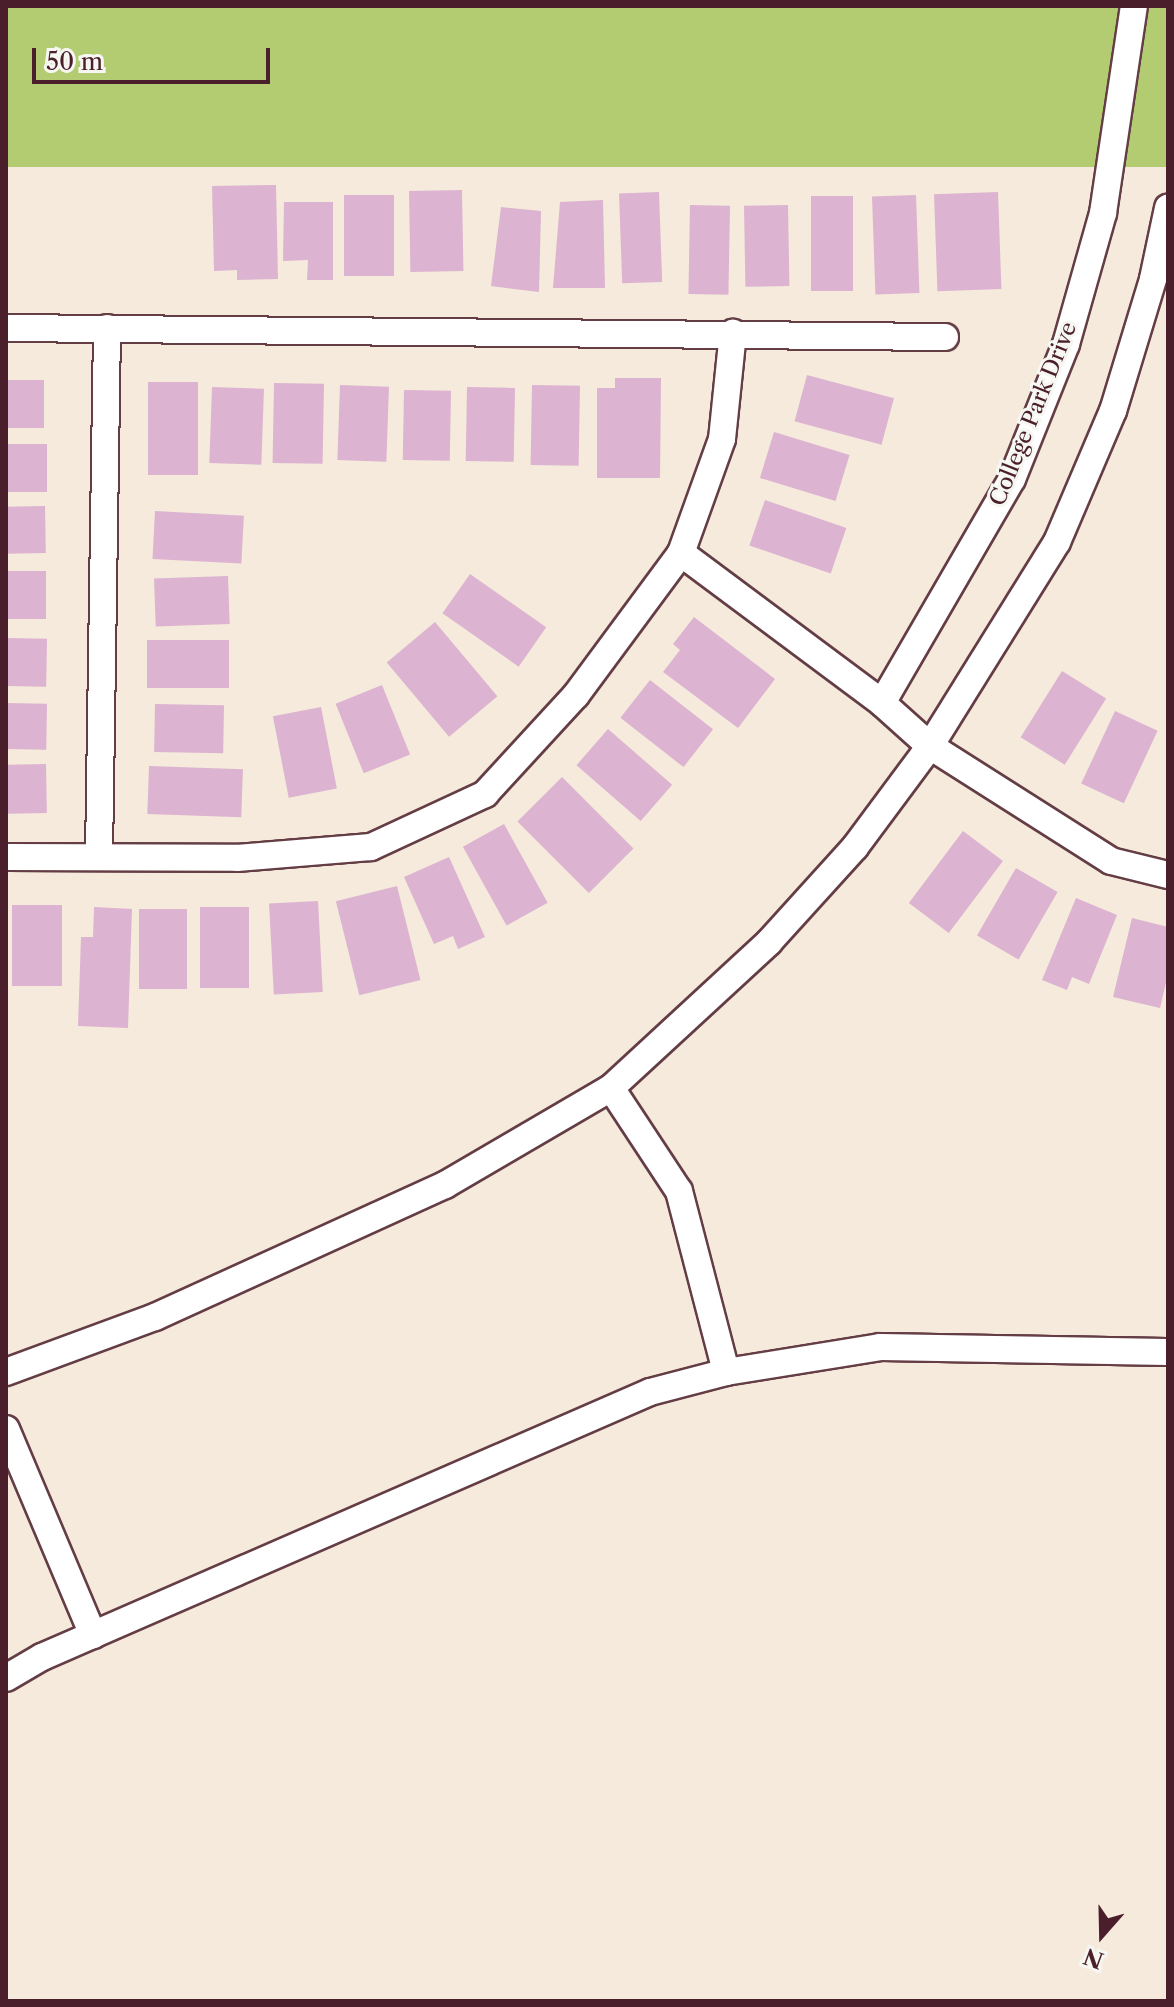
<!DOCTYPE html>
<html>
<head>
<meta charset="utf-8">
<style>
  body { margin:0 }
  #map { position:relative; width:1174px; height:2007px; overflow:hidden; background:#f5eadb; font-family:"Libre Caslon Text",serif }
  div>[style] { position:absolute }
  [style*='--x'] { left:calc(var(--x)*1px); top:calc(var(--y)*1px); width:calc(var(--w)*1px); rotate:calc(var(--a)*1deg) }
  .green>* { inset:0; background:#b3cc71; transform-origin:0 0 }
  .building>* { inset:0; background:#dcb3d1; transform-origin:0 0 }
  .roads { filter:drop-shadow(2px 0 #643d45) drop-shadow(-2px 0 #643d45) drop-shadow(0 2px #643d45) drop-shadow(0 -2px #643d45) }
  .street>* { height:26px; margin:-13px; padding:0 13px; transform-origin:13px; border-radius:13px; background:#fff }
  span { translate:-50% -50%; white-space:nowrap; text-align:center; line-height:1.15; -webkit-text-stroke:6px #f6f6f2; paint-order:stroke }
  .street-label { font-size:22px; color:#4a1f2b }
  .frame { position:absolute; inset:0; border:8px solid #4a1f2b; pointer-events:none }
  .north { position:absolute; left:1062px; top:1895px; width:80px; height:80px; -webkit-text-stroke:6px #f6f6f2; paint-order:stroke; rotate:200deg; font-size:22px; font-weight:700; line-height:32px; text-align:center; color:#4a1f2b }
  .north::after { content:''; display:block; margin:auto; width:28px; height:36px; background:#4a1f2b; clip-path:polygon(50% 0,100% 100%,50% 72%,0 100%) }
  .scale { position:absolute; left:32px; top:48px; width:238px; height:36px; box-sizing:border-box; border:4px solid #4a1f2b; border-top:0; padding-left:10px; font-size:24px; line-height:28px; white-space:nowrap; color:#4a1f2b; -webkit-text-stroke:6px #f6f6f2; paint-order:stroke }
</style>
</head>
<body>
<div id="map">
  <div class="green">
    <div style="left:6px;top:6px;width:1162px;height:161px"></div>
  </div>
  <div class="building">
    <div style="clip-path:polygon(276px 185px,278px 279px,237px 280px,237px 270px,214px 271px,212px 186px)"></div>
    <div style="left:462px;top:190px;width:81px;height:53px;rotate:89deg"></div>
    <div style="left:659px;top:192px;width:90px;height:40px;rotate:88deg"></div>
    <div style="left:998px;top:192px;width:97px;height:64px;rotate:88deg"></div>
    <div style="left:344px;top:195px;width:50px;height:81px"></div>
    <div style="left:916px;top:195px;width:98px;height:44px;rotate:88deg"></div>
    <div style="left:811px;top:196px;width:42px;height:95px"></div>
    <div style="clip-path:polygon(603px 200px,605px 288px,553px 288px,560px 202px)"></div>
    <div style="clip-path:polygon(284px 202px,333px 202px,333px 280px,307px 280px,308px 260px,283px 261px)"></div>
    <div style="left:690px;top:205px;width:40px;height:89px;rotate:1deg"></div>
    <div style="left:788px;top:205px;width:81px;height:44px;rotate:89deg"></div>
    <div style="clip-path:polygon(501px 207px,541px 211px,539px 292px,491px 286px)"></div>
    <div style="left:807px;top:375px;width:90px;height:48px;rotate:15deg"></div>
    <div style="clip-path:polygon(615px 378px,661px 378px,660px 478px,597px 478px,597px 388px,615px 388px)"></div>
    <div style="left:6px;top:380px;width:38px;height:48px"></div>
    <div style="left:148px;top:382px;width:50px;height:93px"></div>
    <div style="left:274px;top:383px;width:50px;height:80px;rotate:1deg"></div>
    <div style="left:340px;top:385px;width:49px;height:75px;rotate:2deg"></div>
    <div style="left:532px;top:385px;width:48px;height:80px;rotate:1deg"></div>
    <div style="left:212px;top:387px;width:52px;height:76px;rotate:2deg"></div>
    <div style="left:467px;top:387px;width:48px;height:74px;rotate:1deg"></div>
    <div style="left:404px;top:390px;width:47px;height:70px;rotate:1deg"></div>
    <div style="left:774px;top:432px;width:79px;height:48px;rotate:17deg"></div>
    <div style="left:6px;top:444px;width:41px;height:48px"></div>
    <div style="left:765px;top:500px;width:86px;height:48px;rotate:19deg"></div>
    <div style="left:45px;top:506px;width:47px;height:39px;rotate:89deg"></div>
    <div style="left:155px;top:511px;width:89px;height:48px;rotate:3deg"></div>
    <div style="left:6px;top:571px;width:40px;height:48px"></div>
    <div style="left:470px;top:574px;width:93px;height:48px;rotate:35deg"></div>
    <div style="left:228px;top:576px;width:48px;height:74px;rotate:88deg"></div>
    <div style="clip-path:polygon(694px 617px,775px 679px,738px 728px,663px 672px,680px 650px,673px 644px)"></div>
    <div style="left:435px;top:622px;width:97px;height:63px;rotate:50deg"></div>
    <div style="left:6px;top:638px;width:41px;height:48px;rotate:1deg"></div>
    <div style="left:147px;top:640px;width:82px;height:48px"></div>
    <div style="left:1062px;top:671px;width:52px;height:78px;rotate:32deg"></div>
    <div style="left:650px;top:680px;width:80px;height:48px;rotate:38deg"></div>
    <div style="left:382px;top:685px;width:75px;height:50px;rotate:68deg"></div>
    <div style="left:6px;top:703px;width:41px;height:46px;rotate:1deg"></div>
    <div style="left:155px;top:704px;width:69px;height:48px;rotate:1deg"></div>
    <div style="left:321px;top:707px;width:83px;height:49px;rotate:79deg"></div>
    <div style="left:1115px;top:711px;width:47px;height:80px;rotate:25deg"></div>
    <div style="left:608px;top:729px;width:85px;height:48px;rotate:41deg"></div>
    <div style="left:46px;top:764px;width:49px;height:40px;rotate:89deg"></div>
    <div style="left:149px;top:766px;width:94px;height:48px;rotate:2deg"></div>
    <div style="left:562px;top:777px;width:101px;height:63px;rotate:45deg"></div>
    <div style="left:504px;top:824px;width:90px;height:47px;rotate:61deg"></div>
    <div style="left:963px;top:831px;width:50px;height:90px;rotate:37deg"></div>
    <div style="clip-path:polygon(449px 857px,485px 937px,458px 949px,453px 936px,434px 944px,404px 877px)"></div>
    <div style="left:1016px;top:868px;width:48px;height:78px;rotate:30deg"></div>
    <div style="left:397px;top:886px;width:97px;height:63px;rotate:76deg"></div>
    <div style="clip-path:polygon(1076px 898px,1117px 915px,1089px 984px,1072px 977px,1067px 990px,1042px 980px)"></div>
    <div style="left:318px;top:901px;width:91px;height:49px;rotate:87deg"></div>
    <div style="left:12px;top:905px;width:50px;height:81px"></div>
    <div style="clip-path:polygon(94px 907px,132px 909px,128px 1028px,78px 1026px,81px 937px,93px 937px)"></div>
    <div style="left:200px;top:907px;width:49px;height:81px"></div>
    <div style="left:139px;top:909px;width:48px;height:80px"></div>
    <div style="clip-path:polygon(1132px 918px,1168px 927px,1168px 974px,1160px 1008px,1113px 997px)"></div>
  </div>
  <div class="roads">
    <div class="street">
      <div style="--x:6;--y:328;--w:939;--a:0.55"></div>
      <div style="--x:681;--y:553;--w:251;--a:36.7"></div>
      <div style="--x:882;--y:703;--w:64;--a:41.9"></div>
      <div style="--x:930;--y:746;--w:214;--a:32.4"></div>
      <div style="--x:1111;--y:861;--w:59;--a:13.8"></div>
      <div style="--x:882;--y:703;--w:259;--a:-59.9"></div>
      <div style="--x:1012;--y:479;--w:145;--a:-68.2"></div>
      <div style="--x:1066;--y:344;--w:136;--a:-74.2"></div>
      <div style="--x:1103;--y:213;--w:209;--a:-81.5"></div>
      <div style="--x:99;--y:856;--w:528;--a:-89.13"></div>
      <div style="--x:6;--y:857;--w:231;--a:0.2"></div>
      <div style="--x:237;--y:858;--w:134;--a:-4.7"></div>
      <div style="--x:371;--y:847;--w:126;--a:-24.9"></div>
      <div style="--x:485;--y:794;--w:134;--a:-47.4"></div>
      <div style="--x:576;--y:695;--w:177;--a:-53.5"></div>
      <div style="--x:681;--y:553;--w:121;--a:-70.2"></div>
      <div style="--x:722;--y:439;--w:107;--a:-84.1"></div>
      <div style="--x:611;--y:1088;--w:123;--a:56.6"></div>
      <div style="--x:679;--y:1191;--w:187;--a:75.4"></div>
      <div style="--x:6;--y:1372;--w:159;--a:-20.3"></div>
      <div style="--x:155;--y:1317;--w:319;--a:-24.5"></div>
      <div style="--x:445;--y:1185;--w:192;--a:-30.3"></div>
      <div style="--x:611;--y:1088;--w:215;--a:-42.7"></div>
      <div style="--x:769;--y:942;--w:128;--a:-47.8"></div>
      <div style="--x:855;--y:847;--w:126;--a:-53.4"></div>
      <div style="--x:930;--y:746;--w:240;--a:-58.1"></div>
      <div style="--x:1057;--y:542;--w:142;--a:-66.9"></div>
      <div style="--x:1113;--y:411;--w:138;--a:-73.1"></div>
      <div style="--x:1153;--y:279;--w:73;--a:-78.1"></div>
      <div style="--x:6;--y:1429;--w:224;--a:67.1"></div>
      <div style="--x:6;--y:1678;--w:42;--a:-30.3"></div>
      <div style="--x:42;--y:1657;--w:663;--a:-23.55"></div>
      <div style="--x:650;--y:1392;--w:79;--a:-14.7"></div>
      <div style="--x:726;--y:1372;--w:156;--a:-9.2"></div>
      <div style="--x:880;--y:1347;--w:288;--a:1"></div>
    </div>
  </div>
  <div class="street-label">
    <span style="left:1033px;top:414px;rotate:-68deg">College Park Drive</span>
  </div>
  <div class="frame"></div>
  <div class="north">N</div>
  <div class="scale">50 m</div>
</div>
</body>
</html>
